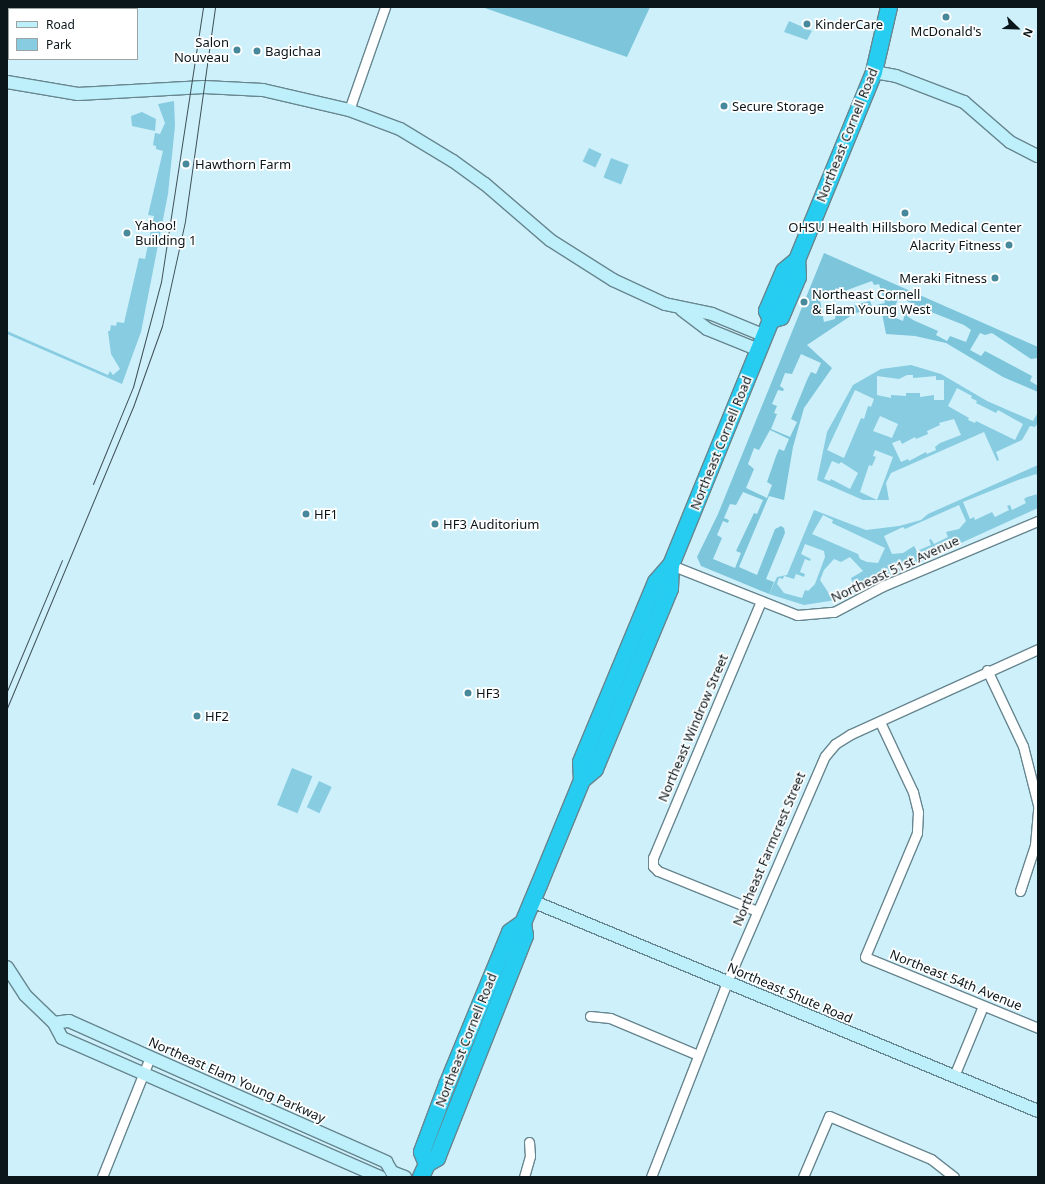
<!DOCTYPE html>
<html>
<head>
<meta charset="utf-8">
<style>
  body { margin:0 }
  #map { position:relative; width:1045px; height:1184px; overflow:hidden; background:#cef0fb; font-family:"Noto Sans",sans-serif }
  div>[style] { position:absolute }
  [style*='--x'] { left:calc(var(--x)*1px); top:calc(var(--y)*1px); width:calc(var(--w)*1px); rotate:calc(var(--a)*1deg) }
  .green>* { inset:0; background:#87cce0; transform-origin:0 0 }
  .forest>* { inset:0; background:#7cc5da }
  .roads { filter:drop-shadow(1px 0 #67868f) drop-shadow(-1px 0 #67868f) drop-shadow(0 1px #67868f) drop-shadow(0 -1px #67868f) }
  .street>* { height:9px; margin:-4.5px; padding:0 4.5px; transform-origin:4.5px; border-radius:4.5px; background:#fff }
  .secondary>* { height:12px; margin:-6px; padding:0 6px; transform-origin:6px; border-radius:6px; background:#bef0fb }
  .highway>* { height:16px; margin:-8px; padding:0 8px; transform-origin:8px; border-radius:8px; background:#27ccf1 }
  .tram>* { height:1px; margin:-0.5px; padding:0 0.5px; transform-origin:0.5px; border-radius:0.5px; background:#3e5056 }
  .dots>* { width:11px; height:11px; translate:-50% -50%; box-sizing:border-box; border:2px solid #fff; border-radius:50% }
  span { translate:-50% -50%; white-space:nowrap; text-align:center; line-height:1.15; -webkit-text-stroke:3.5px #fff; paint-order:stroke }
  .poi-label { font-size:13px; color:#0a161a }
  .left { translate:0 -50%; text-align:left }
  .right { translate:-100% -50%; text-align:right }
  .street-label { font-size:13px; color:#0a161a }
  .frame { position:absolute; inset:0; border:8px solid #0a161a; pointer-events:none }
  .legend { position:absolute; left:8px; top:8px; width:130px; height:52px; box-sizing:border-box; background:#fff; border:1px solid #9da2a3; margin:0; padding:5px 7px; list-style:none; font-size:12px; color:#0a161a }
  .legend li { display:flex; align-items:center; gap:8px; height:20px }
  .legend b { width:20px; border:1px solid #9da2a3 }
  .north { position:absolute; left:997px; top:8px; width:40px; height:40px; -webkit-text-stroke:3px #fff; paint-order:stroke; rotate:113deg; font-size:11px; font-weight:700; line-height:16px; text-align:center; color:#0a161a }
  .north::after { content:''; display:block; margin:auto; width:14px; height:18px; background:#0a161a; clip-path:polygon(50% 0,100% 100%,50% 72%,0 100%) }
</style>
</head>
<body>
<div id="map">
  <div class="green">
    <div style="clip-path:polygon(789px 21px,812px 31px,807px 40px,784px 32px)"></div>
    <div style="clip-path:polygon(174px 101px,175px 126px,168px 194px,141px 332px,122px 384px,7px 334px,7px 331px,108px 375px,110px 371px,113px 375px,120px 369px,111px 354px,108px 331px,110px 331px,111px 325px,116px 326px,117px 322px,124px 323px,139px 258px,145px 259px,154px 216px,148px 215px,163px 151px,156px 149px,156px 146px,153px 145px,155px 133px,160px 134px,165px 123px,158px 104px)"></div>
    <div style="clip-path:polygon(142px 112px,156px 119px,155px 131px,132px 126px,131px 116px)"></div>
    <div style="left:589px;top:148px;width:14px;height:15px;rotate:25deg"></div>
    <div style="left:611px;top:158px;width:19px;height:21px;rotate:21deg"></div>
    <div style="clip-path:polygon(evenodd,911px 365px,941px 374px,987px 401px,1033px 421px,1037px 414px,1038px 423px,1035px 427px,1030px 426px,1022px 440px,996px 452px,999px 460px,997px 461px,984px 432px,891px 473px,886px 483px,889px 500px,863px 500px,817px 480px,827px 432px,853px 385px,881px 369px,911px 365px,907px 375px,913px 375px,913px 378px,936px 376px,936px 380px,944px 380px,944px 400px,934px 400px,934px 395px,920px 397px,920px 393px,906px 393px,906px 396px,891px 395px,891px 398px,877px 395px,877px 376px,899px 379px,907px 375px,911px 365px,957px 388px,972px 396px,971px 398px,977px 401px,976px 403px,996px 413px,998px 410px,1023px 424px,1015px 440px,976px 421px,975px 423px,968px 420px,969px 418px,948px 406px,957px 388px,911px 365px,855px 390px,874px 399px,871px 407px,868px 406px,864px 419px,861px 418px,844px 458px,827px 450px,855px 390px,911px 365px,880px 416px,898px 424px,892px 438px,873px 431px,880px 416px,911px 365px,954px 419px,961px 435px,940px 443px,935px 447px,936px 450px,927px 454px,926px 452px,909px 461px,908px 459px,901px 462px,892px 443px,900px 440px,902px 444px,915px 437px,916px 439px,928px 434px,927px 431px,940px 425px,939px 423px,954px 419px,911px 365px,875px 450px,893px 457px,877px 500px,860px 492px,869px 465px,872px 466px,876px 457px,873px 456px,875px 450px,911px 365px,832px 461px,839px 464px,841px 462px,858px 473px,850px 489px,831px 479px,830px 481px,824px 479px,832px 461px)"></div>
    <div style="clip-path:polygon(evenodd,1038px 465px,1038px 477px,1036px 474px,1018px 480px,963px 502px,970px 519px,974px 517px,975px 520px,992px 512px,995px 517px,1009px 510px,1007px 506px,1010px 505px,1012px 510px,1026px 503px,1024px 499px,1027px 497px,1038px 494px,1038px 508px,836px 600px,804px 605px,769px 594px,777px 577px,787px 575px,814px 510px,866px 530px,899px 526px,921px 520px,928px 514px,1038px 465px,959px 505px,966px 521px,959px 529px,946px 532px,948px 537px,934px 544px,931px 539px,929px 540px,931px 545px,917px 551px,914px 546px,903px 553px,892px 554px,884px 536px,903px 527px,905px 529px,959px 505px,1038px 465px,823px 515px,833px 520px,832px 523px,885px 548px,878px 563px,867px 562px,860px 559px,858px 554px,812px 534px,823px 515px,1038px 465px,805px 544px,824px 551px,825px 557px,815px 584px,808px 591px,805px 590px,802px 598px,784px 593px,777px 584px,779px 578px,783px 579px,784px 576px,794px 579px,796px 574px,804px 577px,805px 574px,800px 572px,805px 559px,810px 561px,811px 559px,801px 554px,805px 544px,1038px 465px,850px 557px,863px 571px,851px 578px,854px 587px,832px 598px,820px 580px,824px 570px,834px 559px,841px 562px,850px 557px)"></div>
    <div style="left:292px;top:768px;width:22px;height:40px;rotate:22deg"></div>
    <div style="left:319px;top:781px;width:14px;height:29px;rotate:25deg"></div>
  </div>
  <div class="forest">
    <div style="clip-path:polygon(482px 7px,650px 7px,627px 57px)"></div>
    <div style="clip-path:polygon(evenodd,824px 253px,1038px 347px,1038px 358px,1031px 359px,992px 333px,985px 335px,980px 333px,970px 350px,981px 356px,985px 351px,1032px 376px,1030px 381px,1038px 386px,1038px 392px,1003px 377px,946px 343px,915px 336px,886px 334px,881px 308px,855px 313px,807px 345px,832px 368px,804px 408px,793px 447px,784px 500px,769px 496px,739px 567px,757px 575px,775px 529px,781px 526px,784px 528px,785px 533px,766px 579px,774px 582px,769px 594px,706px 568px,701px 566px,697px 557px,718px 514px,824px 253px,872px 281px,874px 285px,879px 284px,885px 303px,872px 306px,870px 301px,862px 303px,836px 312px,835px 319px,824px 322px,820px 300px,872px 281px,824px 253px,899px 297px,921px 308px,964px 325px,971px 330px,966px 342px,950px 336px,947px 341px,936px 335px,938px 331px,913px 320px,907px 316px,909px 311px,906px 310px,903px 321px,891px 316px,889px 313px,893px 311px,899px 297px,824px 253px,801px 354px,821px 363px,816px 374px,811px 372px,807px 380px,791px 419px,797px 422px,790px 437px,771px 429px,777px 414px,774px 413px,777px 406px,772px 404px,778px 390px,783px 391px,784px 389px,780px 386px,785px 373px,792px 374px,801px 354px,824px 253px,770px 430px,789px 439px,784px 451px,779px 449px,776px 456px,767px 482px,772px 485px,767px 498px,746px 488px,754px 469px,748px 464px,754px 448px,759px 450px,770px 430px,824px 253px,743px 492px,763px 500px,757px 514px,754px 513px,736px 551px,741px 553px,735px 568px,713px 559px,722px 538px,717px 535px,723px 521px,728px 523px,729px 520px,724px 518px,730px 504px,736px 505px,743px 492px)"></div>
  </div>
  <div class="roads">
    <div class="street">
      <div style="--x:349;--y:110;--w:109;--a:-70.7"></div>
      <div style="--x:671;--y:565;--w:136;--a:21.6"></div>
      <div style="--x:797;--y:615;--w:37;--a:-5"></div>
      <div style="--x:834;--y:612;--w:55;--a:-28"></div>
      <div style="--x:883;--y:586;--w:168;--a:-22.8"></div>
      <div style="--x:987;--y:670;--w:84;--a:64.7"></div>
      <div style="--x:1023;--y:746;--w:61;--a:75.7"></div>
      <div style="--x:880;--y:722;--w:77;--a:64.8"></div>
      <div style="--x:913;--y:792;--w:21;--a:76"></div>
      <div style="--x:918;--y:812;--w:21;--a:93"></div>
      <div style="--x:917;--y:833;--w:134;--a:112.8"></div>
      <div style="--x:865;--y:957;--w:187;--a:22.3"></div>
      <div style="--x:1020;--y:891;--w:48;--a:-71.9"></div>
      <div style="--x:1035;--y:845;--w:38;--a:-85"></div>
      <div style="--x:757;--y:911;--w:107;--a:-158"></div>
      <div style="--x:658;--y:871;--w:7;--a:-135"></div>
      <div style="--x:653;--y:866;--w:8;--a:-90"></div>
      <div style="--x:653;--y:858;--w:279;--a:-67.2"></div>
      <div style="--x:590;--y:1016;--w:20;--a:6"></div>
      <div style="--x:610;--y:1018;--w:95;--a:22.8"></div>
      <div style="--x:954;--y:1076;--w:76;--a:-67.5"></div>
      <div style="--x:102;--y:1177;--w:129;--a:-68.2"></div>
      <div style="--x:524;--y:1177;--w:22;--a:-74"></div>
      <div style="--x:530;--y:1156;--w:14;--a:-94"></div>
      <div style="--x:651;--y:1177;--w:209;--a:-68.7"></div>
      <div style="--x:727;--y:982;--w:246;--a:-66.6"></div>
      <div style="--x:825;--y:756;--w:16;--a:-50"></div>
      <div style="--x:835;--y:744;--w:19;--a:-32"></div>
      <div style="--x:851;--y:734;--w:205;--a:-24.4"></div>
      <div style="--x:803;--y:1177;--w:66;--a:-66.9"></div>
      <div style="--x:829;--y:1116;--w:111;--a:22.9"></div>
      <div style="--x:931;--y:1159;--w:29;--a:38"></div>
    </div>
    <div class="secondary">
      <div style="--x:874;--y:72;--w:22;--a:10"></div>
      <div style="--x:896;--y:76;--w:73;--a:20.9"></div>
      <div style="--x:964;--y:102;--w:61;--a:41"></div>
      <div style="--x:1010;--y:142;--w:31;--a:27"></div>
      <div style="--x:7;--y:82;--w:72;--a:9.6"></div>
      <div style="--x:78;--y:94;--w:126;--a:-3.2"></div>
      <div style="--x:204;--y:87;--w:59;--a:2.9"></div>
      <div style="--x:263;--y:90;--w:88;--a:13.1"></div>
      <div style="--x:349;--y:110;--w:54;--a:20.4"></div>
      <div style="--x:400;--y:129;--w:62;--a:31.1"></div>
      <div style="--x:453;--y:161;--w:39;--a:36"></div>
      <div style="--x:485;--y:184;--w:86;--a:40.7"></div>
      <div style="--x:550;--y:240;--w:75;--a:32.4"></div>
      <div style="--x:613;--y:280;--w:57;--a:24.8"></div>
      <div style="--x:665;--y:304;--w:48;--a:12"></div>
      <div style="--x:712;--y:314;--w:57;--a:22.5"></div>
      <div style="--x:682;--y:310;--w:31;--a:37"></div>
      <div style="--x:707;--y:329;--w:56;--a:22"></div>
      <div style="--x:532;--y:901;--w:548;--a:22.54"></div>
      <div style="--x:7;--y:967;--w:33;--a:57"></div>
      <div style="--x:25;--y:995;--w:40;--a:44"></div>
      <div style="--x:54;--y:1023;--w:17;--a:62"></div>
      <div style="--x:62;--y:1038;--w:347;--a:23.6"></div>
      <div style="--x:54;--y:1023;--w:15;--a:-8"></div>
      <div style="--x:69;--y:1021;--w:73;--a:24.1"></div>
      <div style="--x:136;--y:1051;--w:274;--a:23.9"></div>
      <div style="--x:386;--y:1162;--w:12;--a:59"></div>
      <div style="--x:392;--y:1172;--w:14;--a:21"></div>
    </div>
    <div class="highway">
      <div style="--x:771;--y:320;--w:10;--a:-114"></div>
      <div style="--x:767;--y:311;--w:43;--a:-67"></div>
      <div style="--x:784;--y:271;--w:17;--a:-40"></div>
      <div style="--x:582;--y:780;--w:17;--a:-40"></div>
      <div style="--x:595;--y:769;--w:195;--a:-67.4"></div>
      <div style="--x:670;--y:589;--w:24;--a:-88"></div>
      <div style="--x:427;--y:1164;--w:13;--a:-113"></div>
      <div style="--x:422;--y:1152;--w:72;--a:-69.5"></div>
      <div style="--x:447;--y:1085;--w:165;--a:-67.6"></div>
      <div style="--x:510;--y:932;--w:16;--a:-35"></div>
      <div style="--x:523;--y:923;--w:41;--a:-67.2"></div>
      <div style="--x:539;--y:885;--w:113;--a:-67.7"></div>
      <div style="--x:582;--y:780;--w:18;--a:-93"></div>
      <div style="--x:581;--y:762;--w:195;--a:-67.4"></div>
      <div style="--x:656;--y:582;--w:23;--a:-49"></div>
      <div style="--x:671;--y:565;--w:265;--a:-67.8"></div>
      <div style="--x:771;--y:320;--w:10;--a:-17"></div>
      <div style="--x:781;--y:317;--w:43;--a:-67"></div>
      <div style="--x:798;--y:277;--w:17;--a:-93"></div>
      <div style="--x:797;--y:260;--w:203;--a:-67.7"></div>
      <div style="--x:874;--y:72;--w:67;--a:-77"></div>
      <div style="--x:421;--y:1177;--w:14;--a:-65"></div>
      <div style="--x:427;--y:1164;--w:12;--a:-31"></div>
      <div style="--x:437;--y:1158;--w:239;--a:-68.4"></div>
      <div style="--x:525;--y:936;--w:13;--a:-99"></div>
    </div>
  </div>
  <div class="tram">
    <div style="--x:93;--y:484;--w:105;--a:-67.6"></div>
    <div style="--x:133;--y:387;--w:109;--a:-75.1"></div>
    <div style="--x:161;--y:282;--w:278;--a:-81.3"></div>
    <div style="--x:7;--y:691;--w:142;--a:-67.2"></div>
    <div style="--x:7;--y:708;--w:326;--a:-67.3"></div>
    <div style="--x:133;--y:407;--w:86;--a:-70.3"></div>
    <div style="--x:162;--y:326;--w:107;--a:-77.6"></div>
    <div style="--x:185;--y:221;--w:216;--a:-82"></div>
  </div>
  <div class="dots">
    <div style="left:946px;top:17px;background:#47889a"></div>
    <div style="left:807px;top:24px;background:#47889a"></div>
    <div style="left:237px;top:50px;background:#47889a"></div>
    <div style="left:257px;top:51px;background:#47889a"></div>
    <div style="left:724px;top:106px;background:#47889a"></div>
    <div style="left:186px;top:164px;background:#47889a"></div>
    <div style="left:905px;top:213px;background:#47889a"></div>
    <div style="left:127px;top:233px;background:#47889a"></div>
    <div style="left:1009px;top:245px;background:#47889a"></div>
    <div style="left:995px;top:278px;background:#47889a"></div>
    <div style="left:804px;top:302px;background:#47889a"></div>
    <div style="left:306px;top:514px;background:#47889a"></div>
    <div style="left:435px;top:524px;background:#47889a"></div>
    <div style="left:468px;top:693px;background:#47889a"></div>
    <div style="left:197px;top:716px;background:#47889a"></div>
  </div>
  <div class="poi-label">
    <span class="left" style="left:815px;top:24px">KinderCare</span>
    <span style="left:946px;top:31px">McDonald's</span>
    <span class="right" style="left:229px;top:50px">Salon<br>Nouveau</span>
    <span class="left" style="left:265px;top:51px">Bagichaa</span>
    <span class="left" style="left:732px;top:106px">Secure Storage</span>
    <span class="left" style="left:195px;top:164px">Hawthorn Farm</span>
    <span class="left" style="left:135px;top:233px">Yahoo!<br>Building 1</span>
    <span style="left:905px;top:227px">OHSU Health Hillsboro Medical Center</span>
    <span class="right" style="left:1001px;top:245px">Alacrity Fitness</span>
    <span class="right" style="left:987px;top:278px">Meraki Fitness</span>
    <span class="left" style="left:812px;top:302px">Northeast Cornell<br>&amp; Elam Young West</span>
    <span class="left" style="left:314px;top:514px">HF1</span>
    <span class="left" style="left:443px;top:524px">HF3 Auditorium</span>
    <span class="left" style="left:476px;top:693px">HF3</span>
    <span class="left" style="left:205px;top:716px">HF2</span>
  </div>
  <div class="street-label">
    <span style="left:847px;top:135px;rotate:-68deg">Northeast Cornell Road</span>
    <span style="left:721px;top:443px;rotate:-68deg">Northeast Cornell Road</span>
    <span style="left:895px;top:569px;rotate:-25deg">Northeast 51st Avenue</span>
    <span style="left:693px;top:728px;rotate:-67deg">Northeast Windrow Street</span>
    <span style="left:769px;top:849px;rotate:-67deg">Northeast Farmcrest Street</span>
    <span style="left:956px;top:980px;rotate:22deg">Northeast 54th Avenue</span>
    <span style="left:790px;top:993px;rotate:23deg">Northeast Shute Road</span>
    <span style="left:466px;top:1040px;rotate:-68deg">Northeast Cornell Road</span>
    <span style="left:237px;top:1080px;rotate:24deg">Northeast Elam Young Parkway</span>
  </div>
  <div class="frame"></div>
  <ul class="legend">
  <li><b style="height:5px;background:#bef0fb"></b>Road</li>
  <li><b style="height:11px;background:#87cce0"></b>Park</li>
  </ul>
  <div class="north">N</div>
</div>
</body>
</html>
